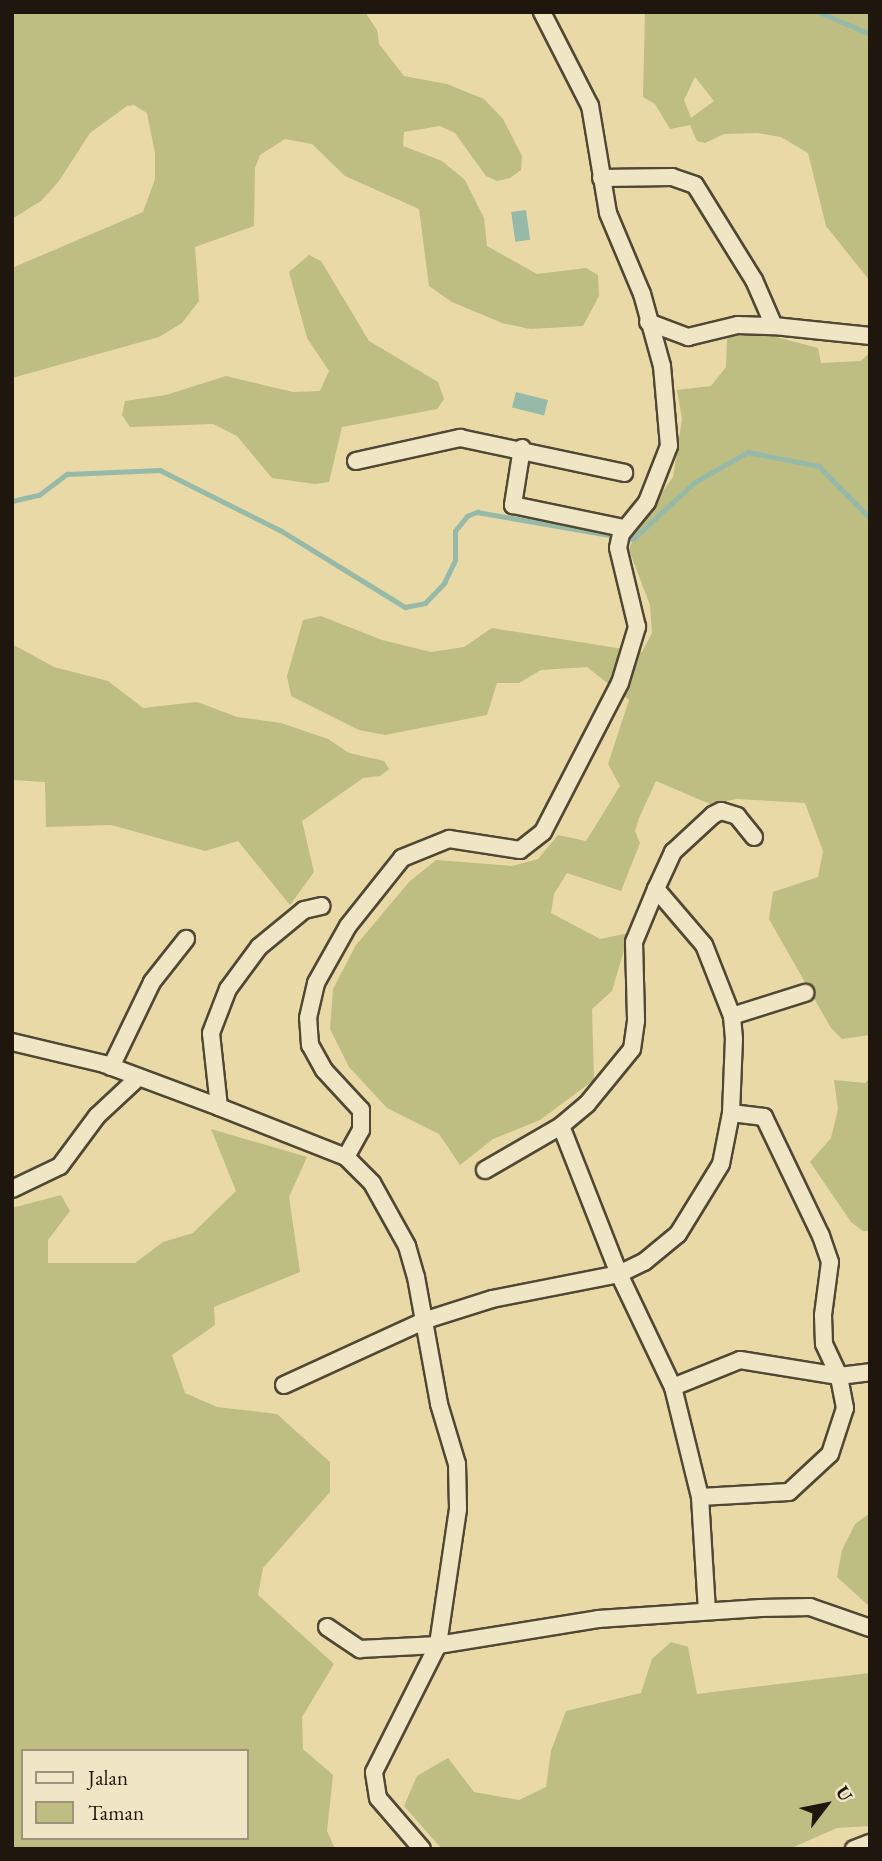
<!DOCTYPE html>
<html>
<head>
<meta charset="utf-8">
<style>
  body { margin:0 }
  #map { position:relative; width:882px; height:1861px; overflow:hidden; background:#e8d9a7; font-family:"EB Garamond",serif }
  div>[style] { position:absolute }
  [style*='--x'] { left:calc(var(--x)*1px); top:calc(var(--y)*1px); width:calc(var(--w)*1px); rotate:calc(var(--a)*1deg) }
  .green>* { inset:0; background:#bebd82 }
  .water>* { inset:0; background:#97baa8; transform-origin:0 0 }
  .stream>* { height:4.5px; margin:-2.25px; padding:0 2.25px; transform-origin:2.25px; border-radius:2.25px; background:#97baa8 }
  .roads { filter:drop-shadow(2px 0 #514834) drop-shadow(-2px 0 #514834) drop-shadow(0 2px #514834) drop-shadow(0 -2px #514834) }
  .street>* { height:16px; margin:-8px; padding:0 8px; transform-origin:8px; border-radius:8px; background:#f0e6c6 }
  span { translate:-50% -50%; white-space:nowrap; text-align:center; line-height:1.15; -webkit-text-stroke:5px #f0e6c6; paint-order:stroke }
  .frame { position:absolute; inset:0; border:14px solid #1f170e; pointer-events:none }
  .legend { position:absolute; left:21px; top:1749px; width:228px; height:91px; box-sizing:border-box; background:#f0e6c6; border:2px solid #9c937c; margin:0; padding:9px 12px; list-style:none; font-size:21px; color:#1f170e }
  .legend li { display:flex; align-items:center; gap:14px; height:35px }
  .legend b { width:35px; border:2px solid #9c937c }
  .north { position:absolute; left:791px; top:1770px; width:70px; height:70px; -webkit-text-stroke:5px #f0e6c6; paint-order:stroke; rotate:58deg; font-size:19px; font-weight:700; line-height:28px; text-align:center; color:#1f170e }
  .north::after { content:''; display:block; margin:auto; width:24px; height:32px; background:#1f170e; clip-path:polygon(50% 0,100% 100%,50% 72%,0 100%) }
</style>
</head>
<body>
<div id="map">
  <div class="green">
    <div style="clip-path:polygon(12px 12px,365px 12px,377px 30px,379px 44px,404px 76px,447px 84px,484px 99px,503px 119px,522px 156px,521px 170px,510px 178px,497px 181px,486px 176px,455px 133px,440px 126px,404px 132px,403px 146px,442px 161px,465px 180px,484px 218px,487px 246px,537px 274px,586px 268px,598px 275px,599px 296px,583px 326px,530px 329px,502px 323px,452px 302px,429px 286px,419px 209px,345px 176px,312px 144px,285px 139px,260px 155px,255px 168px,254px 226px,195px 247px,199px 301px,182px 323px,159px 337px,12px 378px,12px 268px,143px 212px,155px 179px,155px 153px,147px 113px,134px 105px,127px 106px,90px 133px,59px 181px,41px 201px,12px 219px)"></div>
    <div style="clip-path:polygon(evenodd,645px 12px,870px 12px,870px 281px,826px 226px,808px 153px,781px 137px,757px 133px,724px 134px,705px 143px,697px 141px,690px 125px,670px 129px,655px 104px,643px 97px,645px 12px,695px 77px,714px 101px,691px 118px,684px 100px,695px 77px)"></div>
    <div style="clip-path:polygon(309px 255px,321px 261px,369px 341px,438px 382px,444px 399px,437px 409px,342px 427px,329px 482px,315px 484px,272px 478px,237px 436px,213px 424px,130px 427px,122px 415px,125px 401px,166px 395px,226px 376px,293px 392px,320px 391px,329px 371px,307px 338px,289px 272px)"></div>
    <div style="clip-path:polygon(746px 329px,818px 348px,821px 363px,861px 361px,870px 352px,870px 1035px,842px 1039px,831px 1028px,769px 919px,773px 892px,818px 877px,823px 851px,805px 803px,737px 799px,710px 804px,656px 781px,639px 818px,635px 831px,640px 843px,621px 891px,567px 873px,554px 894px,551px 913px,600px 939px,629px 933px,612px 991px,592px 1009px,594px 1080px,540px 1120px,493px 1139px,460px 1165px,439px 1134px,387px 1108px,349px 1067px,330px 1029px,333px 989px,356px 945px,409px 882px,436px 860px,512px 866px,538px 859px,558px 835px,586px 841px,620px 786px,608px 764px,629px 700px,587px 667px,541px 670px,519px 683px,497px 683px,487px 715px,385px 735px,359px 730px,291px 696px,287px 676px,303px 620px,321px 616px,382px 640px,431px 652px,464px 647px,492px 628px,642px 652px,652px 633px,650px 605px,629px 550px,638px 526px,673px 477px,682px 419px,677px 390px,711px 386px,726px 367px,727px 339px)"></div>
    <div style="clip-path:polygon(12px 644px,54px 667px,108px 681px,143px 708px,197px 702px,237px 717px,281px 723px,328px 739px,349px 753px,384px 761px,389px 769px,380px 776px,363px 778px,302px 821px,314px 872px,290px 905px,238px 841px,205px 851px,111px 825px,46px 827px,45px 782px,12px 780px)"></div>
    <div style="clip-path:polygon(870px 1078px,870px 1231px,863px 1231px,851px 1222px,810px 1162px,831px 1138px,838px 1109px,834px 1080px,865px 1083px)"></div>
    <div style="clip-path:polygon(evenodd,211px 1129px,307px 1157px,289px 1197px,300px 1272px,214px 1307px,215px 1325px,172px 1355px,185px 1393px,217px 1407px,277px 1414px,330px 1462px,330px 1492px,263px 1568px,258px 1595px,334px 1664px,302px 1717px,303px 1749px,333px 1775px,327px 1831px,335px 1849px,12px 1849px,12px 1208px,61px 1195px,70px 1211px,48px 1240px,48px 1263px,135px 1263px,163px 1242px,193px 1233px,236px 1191px,211px 1129px,23px 1751px,247px 1751px,247px 1838px,23px 1838px,23px 1751px)"></div>
    <div style="clip-path:polygon(870px 1513px,870px 1607px,837px 1577px,842px 1550px,855px 1524px)"></div>
    <div style="clip-path:polygon(671px 1642px,688px 1647px,697px 1694px,870px 1673px,870px 1826px,837px 1828px,789px 1849px,442px 1849px,404px 1806px,417px 1776px,448px 1758px,474px 1792px,519px 1800px,546px 1787px,551px 1751px,566px 1711px,641px 1693px,652px 1659px)"></div>
  </div>
  <div class="water">
    <div style="left:526px;top:210px;width:30px;height:15px;rotate:82deg"></div>
    <div style="left:516px;top:392px;width:33px;height:16px;rotate:14deg"></div>
  </div>
  <div class="stream">
    <div style="--x:819;--y:12;--w:56;--a:23.3"></div>
    <div style="--x:12;--y:501;--w:28;--a:-13"></div>
    <div style="--x:39;--y:495;--w:35;--a:-37"></div>
    <div style="--x:67;--y:474;--w:93;--a:-2.5"></div>
    <div style="--x:160;--y:470;--w:134;--a:26.6"></div>
    <div style="--x:280;--y:530;--w:147;--a:31.6"></div>
    <div style="--x:405;--y:607;--w:20;--a:-11"></div>
    <div style="--x:425;--y:603;--w:28;--a:-46"></div>
    <div style="--x:444;--y:583;--w:25;--a:-64"></div>
    <div style="--x:455;--y:560;--w:29;--a:-90"></div>
    <div style="--x:455;--y:531;--w:19;--a:-51"></div>
    <div style="--x:467;--y:516;--w:11;--a:-22"></div>
    <div style="--x:477;--y:512;--w:140;--a:9.9"></div>
    <div style="--x:624;--y:538;--w:9;--a:6"></div>
    <div style="--x:633;--y:539;--w:84;--a:-42.6"></div>
    <div style="--x:695;--y:482;--w:61;--a:-29.5"></div>
    <div style="--x:748;--y:452;--w:72;--a:11.2"></div>
    <div style="--x:819;--y:466;--w:73;--a:45.6"></div>
  </div>
  <div class="roads">
    <div class="street">
      <div style="--x:601;--y:178;--w:71;--a:-0.8"></div>
      <div style="--x:672;--y:177;--w:24;--a:19"></div>
      <div style="--x:695;--y:185;--w:112;--a:58.2"></div>
      <div style="--x:754;--y:280;--w:50;--a:66.5"></div>
      <div style="--x:774;--y:326;--w:97;--a:5.9"></div>
      <div style="--x:648;--y:322;--w:43;--a:20.6"></div>
      <div style="--x:688;--y:337;--w:51;--a:-13.5"></div>
      <div style="--x:738;--y:325;--w:36;--a:2"></div>
      <div style="--x:522;--y:448;--w:58;--a:99"></div>
      <div style="--x:513;--y:505;--w:112;--a:11.8"></div>
      <div style="--x:356;--y:461;--w:107;--a:-12.5"></div>
      <div style="--x:460;--y:438;--w:168;--a:12"></div>
      <div style="--x:656;--y:889;--w:57;--a:112.5"></div>
      <div style="--x:634;--y:942;--w:79;--a:88.5"></div>
      <div style="--x:636;--y:1021;--w:28;--a:98"></div>
      <div style="--x:632;--y:1049;--w:71;--a:129.3"></div>
      <div style="--x:587;--y:1104;--w:34;--a:140"></div>
      <div style="--x:561;--y:1126;--w:159;--a:68.6"></div>
      <div style="--x:619;--y:1274;--w:125;--a:64.5"></div>
      <div style="--x:673;--y:1387;--w:113;--a:76.2"></div>
      <div style="--x:700;--y:1497;--w:114;--a:86.5"></div>
      <div style="--x:732;--y:1016;--w:77;--a:-17.5"></div>
      <div style="--x:12;--y:1042;--w:95;--a:13.4"></div>
      <div style="--x:104;--y:1064;--w:123;--a:20.5"></div>
      <div style="--x:219;--y:1107;--w:136;--a:21.5"></div>
      <div style="--x:346;--y:1157;--w:37;--a:45"></div>
      <div style="--x:372;--y:1183;--w:72;--a:60.9"></div>
      <div style="--x:407;--y:1246;--w:32;--a:74"></div>
      <div style="--x:416;--y:1277;--w:129;--a:79.7"></div>
      <div style="--x:439;--y:1404;--w:63;--a:73.3"></div>
      <div style="--x:457;--y:1464;--w:45;--a:88.7"></div>
      <div style="--x:458;--y:1509;--w:137;--a:98.4"></div>
      <div style="--x:438;--y:1645;--w:162;--a:-9.2"></div>
      <div style="--x:598;--y:1619;--w:163;--a:-3.9"></div>
      <div style="--x:761;--y:1608;--w:49;--a:-1.2"></div>
      <div style="--x:810;--y:1607;--w:64;--a:19.3"></div>
      <div style="--x:111;--y:1067;--w:94;--a:-64.2"></div>
      <div style="--x:152;--y:982;--w:55;--a:-51.7"></div>
      <div style="--x:219;--y:1107;--w:74;--a:-96.2"></div>
      <div style="--x:211;--y:1033;--w:47;--a:-68.9"></div>
      <div style="--x:228;--y:989;--w:52;--a:-53.6"></div>
      <div style="--x:259;--y:947;--w:58;--a:-39.4"></div>
      <div style="--x:304;--y:910;--w:18;--a:-13"></div>
      <div style="--x:346;--y:1157;--w:31;--a:-61"></div>
      <div style="--x:361;--y:1130;--w:20;--a:-90"></div>
      <div style="--x:361;--y:1110;--w:54;--a:-132.8"></div>
      <div style="--x:324;--y:1070;--w:29;--a:-119"></div>
      <div style="--x:310;--y:1045;--w:27;--a:-94"></div>
      <div style="--x:308;--y:1018;--w:36;--a:-77"></div>
      <div style="--x:316;--y:983;--w:65;--a:-60.7"></div>
      <div style="--x:348;--y:926;--w:87;--a:-51.5"></div>
      <div style="--x:402;--y:858;--w:51;--a:-22"></div>
      <div style="--x:449;--y:839;--w:72;--a:8.8"></div>
      <div style="--x:520;--y:850;--w:29;--a:-38"></div>
      <div style="--x:543;--y:832;--w:168;--a:-62.7"></div>
      <div style="--x:620;--y:683;--w:59;--a:-73.1"></div>
      <div style="--x:637;--y:627;--w:81;--a:-103.5"></div>
      <div style="--x:618;--y:548;--w:14;--a:-78"></div>
      <div style="--x:621;--y:534;--w:41;--a:-50.9"></div>
      <div style="--x:647;--y:502;--w:60;--a:-68.6"></div>
      <div style="--x:669;--y:446;--w:80;--a:-95"></div>
      <div style="--x:662;--y:366;--w:75;--a:-105.5"></div>
      <div style="--x:642;--y:294;--w:88;--a:-112.8"></div>
      <div style="--x:608;--y:213;--w:109;--a:-99.5"></div>
      <div style="--x:590;--y:106;--w:106;--a:-117.1"></div>
      <div style="--x:485;--y:1170;--w:88;--a:-30.1"></div>
      <div style="--x:12;--y:1189;--w:53;--a:-25.6"></div>
      <div style="--x:60;--y:1166;--w:62;--a:-53.5"></div>
      <div style="--x:97;--y:1116;--w:57;--a:-42.9"></div>
      <div style="--x:284;--y:1385;--w:156;--a:-24.6"></div>
      <div style="--x:426;--y:1320;--w:69;--a:-17.7"></div>
      <div style="--x:492;--y:1299;--w:129;--a:-11.1"></div>
      <div style="--x:619;--y:1274;--w:28;--a:-26"></div>
      <div style="--x:644;--y:1262;--w:44;--a:-39.5"></div>
      <div style="--x:678;--y:1234;--w:82;--a:-58.4"></div>
      <div style="--x:721;--y:1164;--w:52;--a:-78.9"></div>
      <div style="--x:731;--y:1113;--w:74;--a:-87.7"></div>
      <div style="--x:734;--y:1039;--w:23;--a:-95"></div>
      <div style="--x:732;--y:1016;--w:76;--a:-111.5"></div>
      <div style="--x:704;--y:945;--w:74;--a:-130.6"></div>
      <div style="--x:656;--y:889;--w:41;--a:-65.3"></div>
      <div style="--x:673;--y:852;--w:54;--a:-42.8"></div>
      <div style="--x:713;--y:815;--w:9;--a:-27"></div>
      <div style="--x:721;--y:811;--w:17;--a:17"></div>
      <div style="--x:737;--y:816;--w:27;--a:51"></div>
      <div style="--x:673;--y:1387;--w:72;--a:-21.9"></div>
      <div style="--x:740;--y:1360;--w:100;--a:9.2"></div>
      <div style="--x:839;--y:1376;--w:31;--a:-7"></div>
      <div style="--x:700;--y:1497;--w:89;--a:-3.2"></div>
      <div style="--x:789;--y:1492;--w:56;--a:-42.8"></div>
      <div style="--x:830;--y:1454;--w:48;--a:-71.9"></div>
      <div style="--x:845;--y:1408;--w:33;--a:-101"></div>
      <div style="--x:839;--y:1376;--w:35;--a:-115"></div>
      <div style="--x:824;--y:1344;--w:29;--a:-92"></div>
      <div style="--x:823;--y:1315;--w:53;--a:-82.5"></div>
      <div style="--x:830;--y:1262;--w:28;--a:-109"></div>
      <div style="--x:821;--y:1236;--w:132;--a:-115.6"></div>
      <div style="--x:764;--y:1117;--w:33;--a:-173"></div>
      <div style="--x:327;--y:1627;--w:40;--a:34"></div>
      <div style="--x:360;--y:1649;--w:78;--a:-2.9"></div>
      <div style="--x:422;--y:1849;--w:67;--a:-130.8"></div>
      <div style="--x:378;--y:1798;--w:26;--a:-99"></div>
      <div style="--x:374;--y:1772;--w:142;--a:-63.3"></div>
      <div style="--x:854;--y:1849;--w:17;--a:-21"></div>
    </div>
  </div>
  <div class="frame"></div>
  <ul class="legend">
  <li><b style="height:9px;background:#f0e6c6"></b>Jalan</li>
  <li><b style="height:19px;background:#bebd82"></b>Taman</li>
  </ul>
  <div class="north">U</div>
</div>
</body>
</html>
